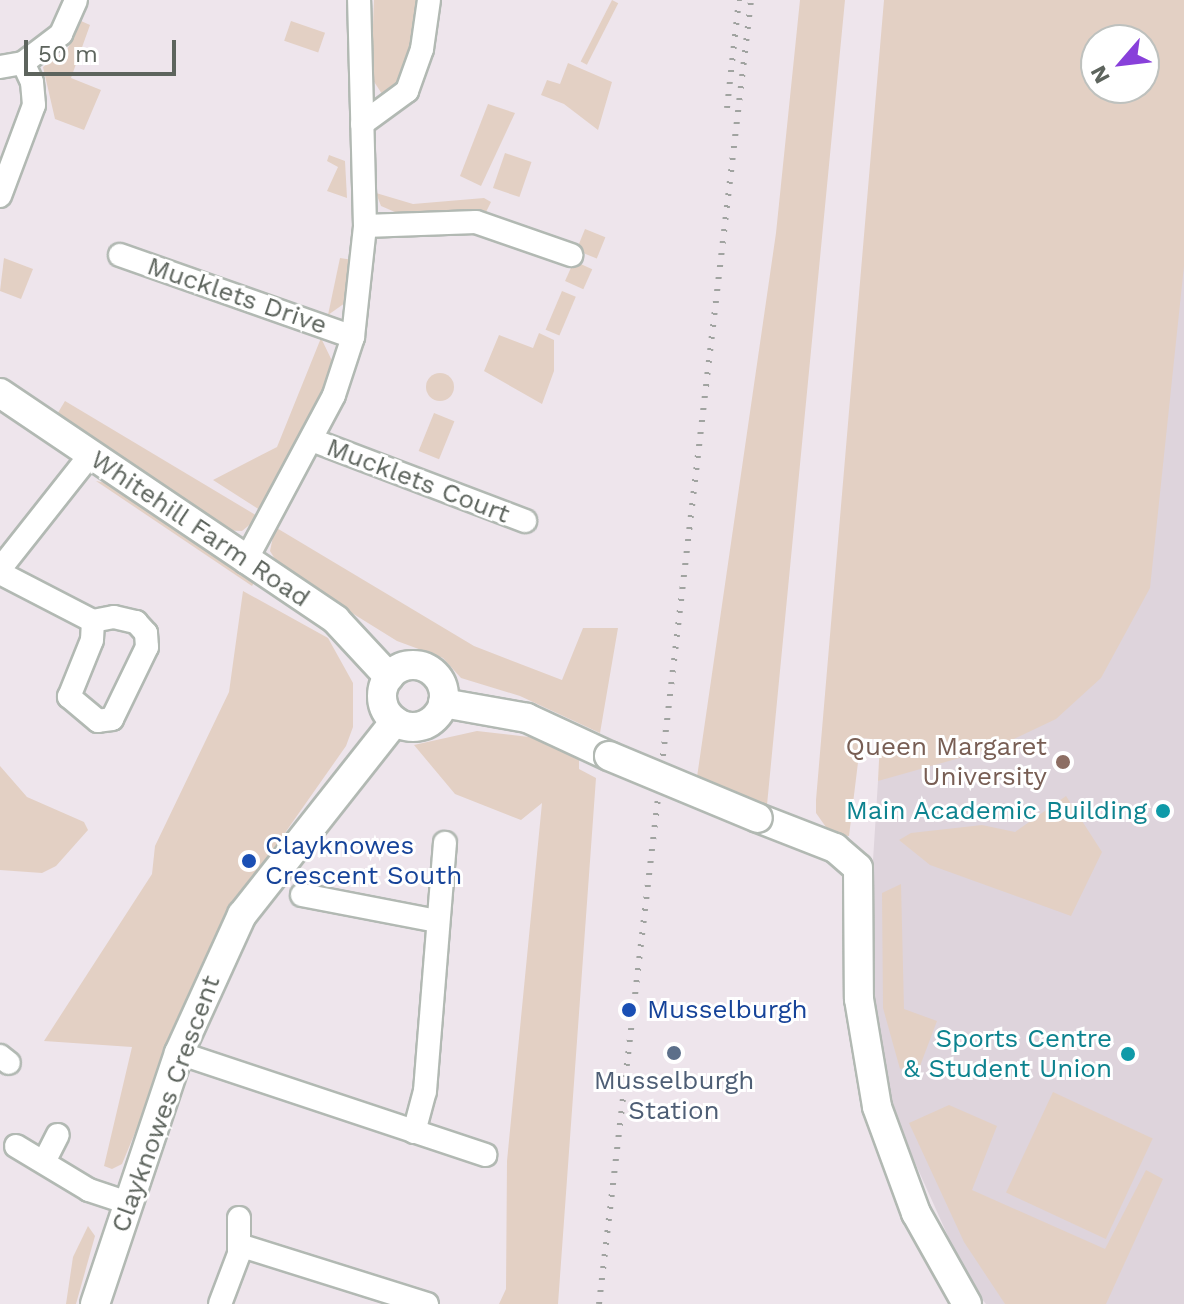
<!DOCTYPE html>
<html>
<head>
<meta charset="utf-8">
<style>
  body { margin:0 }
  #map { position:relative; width:1184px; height:1304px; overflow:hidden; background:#eee5ec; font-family:"Work Sans",sans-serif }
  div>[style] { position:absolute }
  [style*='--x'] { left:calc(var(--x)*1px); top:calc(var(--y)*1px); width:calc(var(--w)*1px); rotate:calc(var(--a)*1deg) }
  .education>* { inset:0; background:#ded4dc }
  .green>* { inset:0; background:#e3d0c4; transform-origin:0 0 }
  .round { border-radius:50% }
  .roads { filter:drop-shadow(2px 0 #b2b9b3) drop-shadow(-2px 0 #b2b9b3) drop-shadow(0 2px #b2b9b3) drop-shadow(0 -2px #b2b9b3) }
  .minor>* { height:22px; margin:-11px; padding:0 11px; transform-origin:11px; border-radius:11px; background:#fff }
  .tertiary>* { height:28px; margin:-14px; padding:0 14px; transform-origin:14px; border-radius:14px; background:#fff }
  .tertiary>.ring { margin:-14px; padding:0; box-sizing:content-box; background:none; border:28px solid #fff; border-radius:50% }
  .rail>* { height:6px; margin-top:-3px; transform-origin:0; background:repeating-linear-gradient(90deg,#a0a3a0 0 2px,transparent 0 12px) }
  .bridges { filter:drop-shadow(2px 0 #b2b9b3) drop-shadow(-2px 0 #b2b9b3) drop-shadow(0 2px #b2b9b3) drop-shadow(0 -2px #b2b9b3) }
  .tertiary-bridge>* { height:28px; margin:-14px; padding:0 14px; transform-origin:14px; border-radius:14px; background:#fff }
  .dots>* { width:22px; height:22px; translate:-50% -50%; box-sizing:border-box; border:4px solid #fff; border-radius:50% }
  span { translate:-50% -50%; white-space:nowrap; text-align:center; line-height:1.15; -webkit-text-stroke:6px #fff; paint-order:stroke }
  .street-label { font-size:26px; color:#5d645d }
  .education-label { font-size:26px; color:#785e54 }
  .right { translate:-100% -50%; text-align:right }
  .culture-label { font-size:26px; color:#0d838f }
  .transit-label { font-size:26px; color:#164399 }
  .left { translate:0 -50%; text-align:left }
  .service-label { font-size:26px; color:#4e5e75 }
  .north { position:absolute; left:1080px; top:24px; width:80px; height:80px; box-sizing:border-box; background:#fff; border:2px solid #bec1be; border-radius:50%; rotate:242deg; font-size:22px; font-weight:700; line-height:32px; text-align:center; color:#5d645d }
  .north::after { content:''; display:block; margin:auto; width:28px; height:36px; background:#8840da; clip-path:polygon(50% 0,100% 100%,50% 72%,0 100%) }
  .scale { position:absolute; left:24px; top:40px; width:152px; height:36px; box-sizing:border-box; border:4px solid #5d645d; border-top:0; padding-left:10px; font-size:24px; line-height:28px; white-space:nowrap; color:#5d645d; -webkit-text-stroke:6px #fff; paint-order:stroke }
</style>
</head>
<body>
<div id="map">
  <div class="education">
    <div style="clip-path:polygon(1184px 216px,1184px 1304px,986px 1304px,969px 1283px,895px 1118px,864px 1003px,878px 781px,887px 776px)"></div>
  </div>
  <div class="green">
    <div style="clip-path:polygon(374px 0,417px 0,412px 43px,400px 80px,393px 91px,382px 94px,371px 77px)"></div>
    <div style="left:612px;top:0;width:7px;height:69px;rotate:27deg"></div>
    <div style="clip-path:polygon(800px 0,845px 0,767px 805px,696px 784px,776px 233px)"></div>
    <div style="clip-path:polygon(evenodd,884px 0,1184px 0,1184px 266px,1150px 588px,1101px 678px,1056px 719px,995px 748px,878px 781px,880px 740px,861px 738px,849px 836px,839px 835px,828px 830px,816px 813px,816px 800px,884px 0,1096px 40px,1144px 40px,1144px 88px,1096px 88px,1096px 40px)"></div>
    <div style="clip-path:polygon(81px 21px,90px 25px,71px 78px,101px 90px,84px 130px,55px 119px,43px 67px,67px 50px)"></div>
    <div style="left:291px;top:21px;width:36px;height:21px;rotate:19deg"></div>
    <div style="clip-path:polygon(568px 63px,612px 82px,598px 130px,564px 104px,541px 95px,547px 80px,560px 84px)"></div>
    <div style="clip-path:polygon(488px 104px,515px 113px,481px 186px,460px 176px)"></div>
    <div style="left:505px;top:153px;width:28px;height:37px;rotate:19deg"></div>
    <div style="clip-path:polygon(329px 155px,345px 161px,347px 198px,327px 191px,338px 167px,327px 161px)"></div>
    <div style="clip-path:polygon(376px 193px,413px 204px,484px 198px,491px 202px,485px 214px,402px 215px,381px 206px)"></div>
    <div style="left:585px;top:229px;width:22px;height:23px;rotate:22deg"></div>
    <div style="clip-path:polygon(4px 258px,33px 269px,21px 299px,0 291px)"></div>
    <div style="clip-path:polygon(340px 258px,353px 260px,350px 293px,345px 303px,328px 315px)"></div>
    <div style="left:574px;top:261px;width:20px;height:22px;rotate:24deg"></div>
    <div style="left:562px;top:291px;width:15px;height:42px;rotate:23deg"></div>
    <div style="clip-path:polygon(539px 333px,554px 340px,554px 371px,542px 404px,484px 371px,499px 335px,533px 348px)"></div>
    <div style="clip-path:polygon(321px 338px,335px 367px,329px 387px,263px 512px,213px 480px,277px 447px)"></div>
    <div class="round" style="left:426px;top:373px;width:28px;height:28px"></div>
    <div style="clip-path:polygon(65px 401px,259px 517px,242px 531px,219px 530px,56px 416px)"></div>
    <div style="left:434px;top:413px;width:22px;height:41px;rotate:22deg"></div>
    <div style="clip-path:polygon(96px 481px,112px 484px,255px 581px,252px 586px)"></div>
    <div style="clip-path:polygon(275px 527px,474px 646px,562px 680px,583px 628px,618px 628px,600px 733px,520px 696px,461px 678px,443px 658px,397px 641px,281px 569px,270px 551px)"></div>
    <div style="clip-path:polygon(243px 591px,328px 638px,353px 683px,353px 727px,346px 746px,223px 921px,122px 1164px,112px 1169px,104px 1166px,132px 1047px,44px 1041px,152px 874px,155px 846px,229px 692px)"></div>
    <div style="clip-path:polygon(477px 731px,529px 737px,579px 755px,579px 769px,596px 778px,558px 1304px,499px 1304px,506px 1289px,507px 1161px,542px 803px,521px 820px,455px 794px,414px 745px)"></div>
    <div style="clip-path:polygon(0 766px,27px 797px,84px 822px,88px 830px,56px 866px,42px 873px,0 870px)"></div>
    <div style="clip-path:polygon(1066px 796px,1102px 852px,1071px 916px,930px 865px,899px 840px,911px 833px,982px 825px,1015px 832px)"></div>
    <div style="clip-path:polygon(901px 884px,904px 1009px,937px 1021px,920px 1066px,900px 1069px,883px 1008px,882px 893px)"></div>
    <div style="left:1053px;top:1092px;width:110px;height:111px;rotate:25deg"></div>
    <div style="clip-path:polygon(949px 1105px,997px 1126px,972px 1190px,1105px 1249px,1146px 1170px,1163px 1179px,1106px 1304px,1005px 1304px,964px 1242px,909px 1123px)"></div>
    <div style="clip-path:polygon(88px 1226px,95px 1236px,76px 1304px,66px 1304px,73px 1257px)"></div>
  </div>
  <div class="roads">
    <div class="minor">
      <div style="--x:0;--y:67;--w:23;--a:-10"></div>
      <div style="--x:362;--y:124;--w:56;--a:-36.3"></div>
      <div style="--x:407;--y:91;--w:45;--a:-70.3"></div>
      <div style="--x:422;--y:49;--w:49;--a:-81.9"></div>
      <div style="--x:0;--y:196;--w:97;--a:-69.5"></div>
      <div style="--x:34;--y:105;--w:23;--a:-95"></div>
      <div style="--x:32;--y:82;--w:21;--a:-115"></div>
      <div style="--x:23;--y:63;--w:48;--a:-37.3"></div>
      <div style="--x:61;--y:34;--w:37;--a:-66"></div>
      <div style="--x:365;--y:226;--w:111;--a:-2.1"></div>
      <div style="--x:476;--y:222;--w:101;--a:19.2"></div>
      <div style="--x:120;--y:255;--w:247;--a:19.4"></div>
      <div style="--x:312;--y:440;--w:228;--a:20.8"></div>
      <div style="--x:245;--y:562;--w:189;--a:-61.9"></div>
      <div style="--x:334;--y:395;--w:61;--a:-71.9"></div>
      <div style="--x:353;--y:337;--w:112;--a:-83.8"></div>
      <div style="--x:365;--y:226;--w:226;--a:-91.5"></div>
      <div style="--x:0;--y:569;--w:145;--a:-51.7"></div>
      <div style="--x:0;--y:573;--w:105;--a:27.3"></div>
      <div style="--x:93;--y:621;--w:21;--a:-11"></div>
      <div style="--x:114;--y:617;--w:23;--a:13"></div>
      <div style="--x:136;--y:622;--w:15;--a:48"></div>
      <div style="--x:146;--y:633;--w:14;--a:86"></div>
      <div style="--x:147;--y:647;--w:80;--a:115.9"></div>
      <div style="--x:112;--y:719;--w:14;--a:172"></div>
      <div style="--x:98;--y:721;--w:38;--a:-140"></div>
      <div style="--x:69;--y:697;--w:61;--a:-68"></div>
      <div style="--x:92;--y:640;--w:19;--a:-87"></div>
      <div style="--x:302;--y:895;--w:137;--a:10.9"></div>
      <div style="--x:179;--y:1053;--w:323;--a:18.4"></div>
      <div style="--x:0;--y:1056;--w:11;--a:38"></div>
      <div style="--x:414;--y:1132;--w:42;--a:-75"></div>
      <div style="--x:425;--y:1091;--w:249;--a:-85.4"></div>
      <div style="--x:16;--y:1146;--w:85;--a:31.1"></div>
      <div style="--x:89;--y:1190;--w:44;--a:18.4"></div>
      <div style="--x:45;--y:1160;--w:28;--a:-63"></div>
      <div style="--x:239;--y:1245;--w:197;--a:17.4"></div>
      <div style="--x:220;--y:1304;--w:53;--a:-69.2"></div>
      <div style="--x:239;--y:1254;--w:36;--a:-90"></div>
    </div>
    <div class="tertiary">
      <div style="--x:0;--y:393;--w:405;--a:34"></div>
      <div style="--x:336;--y:620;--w:78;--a:47.1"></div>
      <div class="ring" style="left:382px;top:665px;width:34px;height:34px"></div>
      <div style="--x:443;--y:703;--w:85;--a:10.1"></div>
      <div style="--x:527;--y:718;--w:90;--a:24.9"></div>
      <div style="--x:758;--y:818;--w:83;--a:21.3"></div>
      <div style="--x:835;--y:848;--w:30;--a:41"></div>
      <div style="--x:858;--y:868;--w:131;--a:89.6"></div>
      <div style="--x:859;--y:999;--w:109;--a:80.5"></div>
      <div style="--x:877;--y:1107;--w:113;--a:69.8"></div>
      <div style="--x:916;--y:1213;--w:104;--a:60.7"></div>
      <div style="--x:95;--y:1304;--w:265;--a:-71.5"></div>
      <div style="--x:179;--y:1053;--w:152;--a:-65.5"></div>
      <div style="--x:242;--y:915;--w:247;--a:-51.7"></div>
    </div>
  </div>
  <div class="rail">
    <div style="--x:727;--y:108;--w:109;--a:-83.7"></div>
    <div style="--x:599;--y:1304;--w:1313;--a:-83.35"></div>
  </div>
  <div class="bridges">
    <div class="tertiary-bridge">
      <div style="--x:609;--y:756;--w:161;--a:22.6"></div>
    </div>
  </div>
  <div class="dots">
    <div style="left:1063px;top:762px;background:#8d6e63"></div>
    <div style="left:1163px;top:811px;background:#0f9aa8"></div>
    <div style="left:249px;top:861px;background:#1a4fb4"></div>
    <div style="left:629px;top:1010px;background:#1a4fb4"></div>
    <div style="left:674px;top:1053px;background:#5c6f8a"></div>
    <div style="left:1128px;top:1054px;background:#0f9aa8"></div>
  </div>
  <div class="street-label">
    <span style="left:237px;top:296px;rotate:19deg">Mucklets Drive</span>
    <span style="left:418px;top:481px;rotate:21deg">Mucklets Court</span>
    <span style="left:200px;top:529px;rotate:34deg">Whitehill Farm Road</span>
    <span style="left:166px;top:1104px;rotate:-70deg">Clayknowes Crescent</span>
  </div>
  <div class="education-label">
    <span class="right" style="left:1047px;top:762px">Queen Margaret<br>University</span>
  </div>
  <div class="culture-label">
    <span class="right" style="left:1147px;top:811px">Main Academic Building</span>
    <span class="right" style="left:1112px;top:1054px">Sports Centre<br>&amp; Student Union</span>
  </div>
  <div class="transit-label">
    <span class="left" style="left:265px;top:861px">Clayknowes<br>Crescent South</span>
    <span class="left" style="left:647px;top:1010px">Musselburgh</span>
  </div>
  <div class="service-label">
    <span style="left:674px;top:1096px">Musselburgh<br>Station</span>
  </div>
  <div class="north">N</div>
  <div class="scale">50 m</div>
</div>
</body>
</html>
